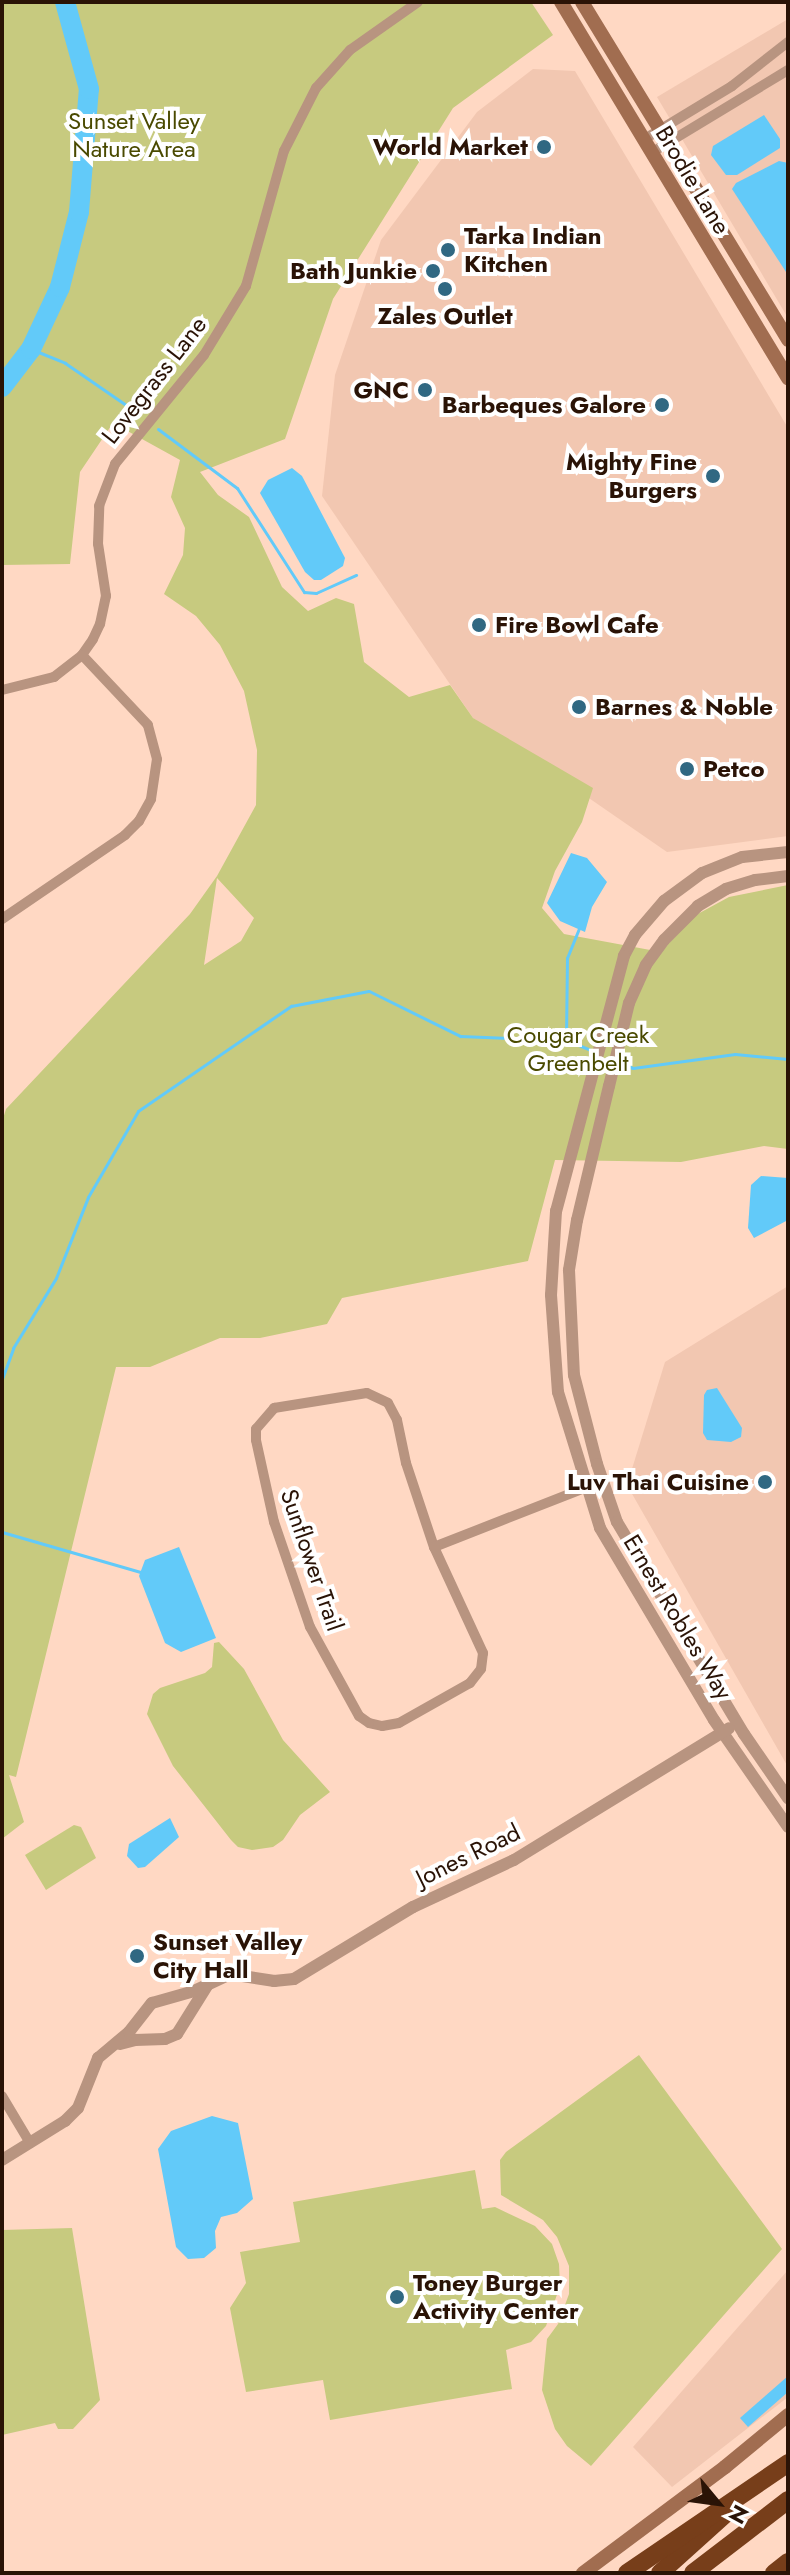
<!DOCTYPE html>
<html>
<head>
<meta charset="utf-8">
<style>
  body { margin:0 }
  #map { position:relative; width:790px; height:2575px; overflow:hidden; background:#ffd8c3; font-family:Jost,sans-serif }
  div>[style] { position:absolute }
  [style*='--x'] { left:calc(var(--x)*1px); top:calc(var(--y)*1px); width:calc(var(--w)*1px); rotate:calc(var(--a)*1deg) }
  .built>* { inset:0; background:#f2c7b1 }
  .green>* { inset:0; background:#c7ca7f }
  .water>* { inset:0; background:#62caf9 }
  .stream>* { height:3px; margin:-1.5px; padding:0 1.5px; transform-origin:1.5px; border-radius:1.5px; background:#62caf9 }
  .river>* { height:20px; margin:-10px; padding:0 10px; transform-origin:10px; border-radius:10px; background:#62caf9 }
  .minor>* { height:10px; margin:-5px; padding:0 5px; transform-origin:5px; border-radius:5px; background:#b89480 }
  .tertiary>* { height:12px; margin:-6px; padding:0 6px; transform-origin:6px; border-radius:6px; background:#b89480 }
  .secondary>* { height:14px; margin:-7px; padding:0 7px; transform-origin:7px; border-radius:7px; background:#a16d50 }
  .motorway>* { height:18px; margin:-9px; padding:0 9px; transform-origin:9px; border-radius:9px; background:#773e1a }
  .motorway-bridge>* { height:18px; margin:-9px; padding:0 9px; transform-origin:9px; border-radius:9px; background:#773e1a }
  .dots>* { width:22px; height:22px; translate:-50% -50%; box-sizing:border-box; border:4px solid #fff; border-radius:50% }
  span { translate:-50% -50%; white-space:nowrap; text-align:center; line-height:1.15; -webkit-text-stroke:8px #fff; paint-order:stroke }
  .park-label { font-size:24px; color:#4a4a00 }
  .poi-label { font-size:24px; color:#2a1306; font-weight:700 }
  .right { translate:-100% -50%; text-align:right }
  .left { translate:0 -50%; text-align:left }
  .street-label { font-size:24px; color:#2a1306 }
  .frame { position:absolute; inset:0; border:4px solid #2a1306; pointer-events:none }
  .north { position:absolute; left:678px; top:2463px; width:80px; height:80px; -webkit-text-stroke:6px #fff; paint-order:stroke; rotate:119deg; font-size:22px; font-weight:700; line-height:32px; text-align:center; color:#2a1306 }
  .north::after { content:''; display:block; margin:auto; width:28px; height:36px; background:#2a1306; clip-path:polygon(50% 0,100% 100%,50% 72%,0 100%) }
</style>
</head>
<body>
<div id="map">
  <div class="built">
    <div style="clip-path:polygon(788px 19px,788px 318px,657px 97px)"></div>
    <div style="clip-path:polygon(533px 69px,575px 71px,788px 428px,788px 836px,667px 852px,473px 718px,322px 496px,335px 375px,381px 240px,477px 112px)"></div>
    <div style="clip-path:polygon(788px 1286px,788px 1767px,627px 1485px,665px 1362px)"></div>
    <div style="clip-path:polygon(788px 2270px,788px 2397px,672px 2487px,633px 2447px)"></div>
  </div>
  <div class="green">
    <div style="clip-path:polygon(evenodd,2px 2px,531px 2px,553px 35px,453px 108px,333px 299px,285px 439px,200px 472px,218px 495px,249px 517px,282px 587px,308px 611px,336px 598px,354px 604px,364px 662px,409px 697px,450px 685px,473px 718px,593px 788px,582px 822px,555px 871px,542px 908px,564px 934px,661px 952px,694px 916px,729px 897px,788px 885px,788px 1149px,764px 1146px,681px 1162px,555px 1160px,528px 1261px,342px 1298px,327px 1324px,260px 1338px,220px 1338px,150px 1367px,116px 1367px,16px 1777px,9px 1775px,24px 1822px,2px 1839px,2px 1122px,6px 1109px,190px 914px,217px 876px,256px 805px,257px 750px,244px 691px,220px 645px,196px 616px,164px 594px,183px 555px,185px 528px,171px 497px,180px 460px,113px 423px,80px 472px,70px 564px,2px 565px,2px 2px,217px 878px,254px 918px,241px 941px,204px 965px,217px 878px)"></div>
    <div style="clip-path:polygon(219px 1642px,244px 1669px,283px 1740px,330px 1792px,300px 1815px,283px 1840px,273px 1847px,252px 1850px,238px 1847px,231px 1840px,173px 1766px,147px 1714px,153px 1694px,160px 1688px,205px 1673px,212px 1667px,214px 1643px)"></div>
    <div style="clip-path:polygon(74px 1825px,81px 1827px,96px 1858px,46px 1890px,25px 1855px)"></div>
    <div style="clip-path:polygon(639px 2055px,782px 2249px,591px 2466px,567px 2446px,555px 2429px,542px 2390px,547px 2339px,558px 2324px,569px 2294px,569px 2266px,557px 2237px,543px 2220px,501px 2195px,500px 2160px,506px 2152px)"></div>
    <div style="clip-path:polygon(475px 2170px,482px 2209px,495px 2207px,535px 2226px,552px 2244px,559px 2264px,560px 2286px,546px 2326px,531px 2342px,506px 2350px,512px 2389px,330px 2420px,323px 2380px,246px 2392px,230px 2308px,246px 2283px,240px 2252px,300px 2242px,293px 2202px)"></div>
    <div style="clip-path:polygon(72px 2228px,100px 2400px,73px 2429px,58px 2429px,55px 2423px,2px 2435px,2px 2230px)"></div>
  </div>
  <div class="water">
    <div style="clip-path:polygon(764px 115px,780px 139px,780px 148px,737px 175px,726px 175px,711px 155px,713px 146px)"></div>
    <div style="clip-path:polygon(779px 161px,788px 163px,788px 275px,732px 189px,736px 183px)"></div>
    <div style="clip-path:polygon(292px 468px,302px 476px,345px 558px,343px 566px,321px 580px,314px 580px,305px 572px,260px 493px,268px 480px)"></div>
    <div style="clip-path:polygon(571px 853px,587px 858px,607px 882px,592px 907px,585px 932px,560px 921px,547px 903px)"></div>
    <div style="clip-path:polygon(761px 1176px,788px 1178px,788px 1220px,754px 1238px,748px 1228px,751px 1185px)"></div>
    <div style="clip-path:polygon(717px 1388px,742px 1428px,741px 1437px,731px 1442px,707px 1440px,703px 1433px,704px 1395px,707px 1390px)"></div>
    <div style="clip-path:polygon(179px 1547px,216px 1638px,181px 1652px,165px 1643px,139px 1576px,145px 1560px)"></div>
    <div style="clip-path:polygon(170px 1818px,179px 1837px,145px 1867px,138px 1868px,127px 1856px,129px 1844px)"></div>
    <div style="clip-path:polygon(212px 2116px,238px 2123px,253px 2199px,237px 2213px,221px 2217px,215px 2231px,216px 2248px,204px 2258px,188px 2259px,176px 2247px,158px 2149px,171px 2131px)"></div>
    <div style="clip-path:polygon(788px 2376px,788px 2392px,748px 2427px,740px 2418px)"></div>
  </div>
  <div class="stream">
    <div style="--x:31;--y:349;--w:37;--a:22"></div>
    <div style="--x:65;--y:363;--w:86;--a:34.6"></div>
    <div style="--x:158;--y:429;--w:99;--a:36.8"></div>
    <div style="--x:237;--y:488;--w:124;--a:57.2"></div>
    <div style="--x:304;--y:592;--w:12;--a:5"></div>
    <div style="--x:316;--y:593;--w:44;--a:-24.2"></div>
    <div style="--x:566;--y:1039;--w:81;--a:-89.3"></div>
    <div style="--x:567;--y:958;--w:31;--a:-68"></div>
    <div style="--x:618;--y:1062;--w:16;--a:22"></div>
    <div style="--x:633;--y:1068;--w:103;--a:-7.8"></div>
    <div style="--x:735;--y:1054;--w:53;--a:5.4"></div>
    <div style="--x:2;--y:1379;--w:33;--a:-70"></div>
    <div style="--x:13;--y:1348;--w:82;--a:-58.4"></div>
    <div style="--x:56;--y:1278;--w:87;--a:-68.4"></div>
    <div style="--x:88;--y:1197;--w:99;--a:-59.8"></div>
    <div style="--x:138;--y:1111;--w:186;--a:-34.5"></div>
    <div style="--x:291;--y:1006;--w:79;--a:-10.9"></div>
    <div style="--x:369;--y:991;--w:102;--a:26.3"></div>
    <div style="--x:460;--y:1036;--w:106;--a:2.2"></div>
    <div style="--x:566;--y:1040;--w:29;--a:22"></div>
    <div style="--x:2;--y:1532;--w:145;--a:16.1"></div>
  </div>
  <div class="river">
    <div style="--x:2;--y:387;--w:48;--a:-52.7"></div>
    <div style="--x:31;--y:349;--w:68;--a:-64.9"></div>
    <div style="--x:60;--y:287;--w:77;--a:-75.8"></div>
    <div style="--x:79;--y:212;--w:123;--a:-85.4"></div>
    <div style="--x:89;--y:89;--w:90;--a:-105.4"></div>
  </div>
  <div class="minor">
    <div style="--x:643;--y:140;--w:104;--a:-31.2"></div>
    <div style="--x:732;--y:86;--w:71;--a:-38.2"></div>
    <div style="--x:651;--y:153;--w:160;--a:-31.2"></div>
    <div style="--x:2;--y:690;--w:54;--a:-14"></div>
    <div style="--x:54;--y:677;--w:36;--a:-38"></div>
    <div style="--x:82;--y:655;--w:19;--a:-55"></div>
    <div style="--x:93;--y:639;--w:17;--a:-65"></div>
    <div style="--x:100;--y:624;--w:29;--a:-78"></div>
    <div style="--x:106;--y:596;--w:53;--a:-98.7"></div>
    <div style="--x:98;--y:544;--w:38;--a:-88"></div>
    <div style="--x:99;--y:506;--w:45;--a:-69.1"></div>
    <div style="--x:115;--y:464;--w:141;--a:-50.8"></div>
    <div style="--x:204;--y:355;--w:81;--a:-58.7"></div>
    <div style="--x:246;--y:286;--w:140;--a:-74.3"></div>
    <div style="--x:284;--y:151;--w:71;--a:-63.1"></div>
    <div style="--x:316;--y:88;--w:51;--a:-48.2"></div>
    <div style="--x:350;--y:50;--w:83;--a:-35.2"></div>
    <div style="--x:2;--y:919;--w:149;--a:-34.3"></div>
    <div style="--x:125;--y:835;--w:20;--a:-45"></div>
    <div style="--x:139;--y:821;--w:25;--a:-61"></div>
    <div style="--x:151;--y:799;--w:40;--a:-81.5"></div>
    <div style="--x:157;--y:759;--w:35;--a:-105"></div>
    <div style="--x:148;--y:725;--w:96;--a:-133.3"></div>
    <div style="--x:367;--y:1393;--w:23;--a:25"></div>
    <div style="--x:388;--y:1403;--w:19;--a:62"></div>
    <div style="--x:397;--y:1420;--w:44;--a:78.2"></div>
    <div style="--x:406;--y:1463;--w:89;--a:71.6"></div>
    <div style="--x:434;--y:1547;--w:117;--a:65.2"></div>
    <div style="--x:483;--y:1653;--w:16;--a:97"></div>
    <div style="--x:481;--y:1669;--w:18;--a:128"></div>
    <div style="--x:470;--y:1683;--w:81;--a:150.6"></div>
    <div style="--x:399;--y:1723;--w:17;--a:170"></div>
    <div style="--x:382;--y:1726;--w:13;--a:-167"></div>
    <div style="--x:369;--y:1723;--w:12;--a:-145"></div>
    <div style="--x:359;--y:1716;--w:102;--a:-118.8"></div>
    <div style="--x:310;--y:1627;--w:111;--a:-108.9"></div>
    <div style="--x:274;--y:1522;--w:84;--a:-102.4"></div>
    <div style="--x:256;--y:1440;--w:11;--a:-90"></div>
    <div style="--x:256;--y:1429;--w:28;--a:-49"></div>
    <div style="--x:274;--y:1408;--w:94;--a:-9.2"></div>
    <div style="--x:434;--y:1547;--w:180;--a:-21.4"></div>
    <div style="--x:2;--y:2096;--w:55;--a:59.2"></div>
  </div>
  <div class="tertiary">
    <div style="--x:788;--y:852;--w:46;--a:173.8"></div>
    <div style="--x:742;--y:857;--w:43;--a:158.2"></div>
    <div style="--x:702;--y:873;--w:47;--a:143.6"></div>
    <div style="--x:664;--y:901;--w:45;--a:130.5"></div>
    <div style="--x:635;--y:935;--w:24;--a:118"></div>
    <div style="--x:624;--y:956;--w:264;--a:104.9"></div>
    <div style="--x:556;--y:1211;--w:84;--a:93.4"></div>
    <div style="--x:551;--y:1295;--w:97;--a:85.9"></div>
    <div style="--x:558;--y:1392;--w:142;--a:72.8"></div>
    <div style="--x:600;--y:1528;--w:223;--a:59.3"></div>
    <div style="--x:714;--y:1720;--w:130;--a:55.3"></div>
    <div style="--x:788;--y:876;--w:33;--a:173"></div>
    <div style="--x:755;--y:880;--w:30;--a:163"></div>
    <div style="--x:726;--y:889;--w:33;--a:149"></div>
    <div style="--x:698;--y:906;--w:48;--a:135"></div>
    <div style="--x:664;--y:940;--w:31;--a:126"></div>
    <div style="--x:646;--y:965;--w:42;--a:114.1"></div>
    <div style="--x:629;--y:1003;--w:85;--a:103.5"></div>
    <div style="--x:609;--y:1086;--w:138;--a:103.4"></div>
    <div style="--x:577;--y:1220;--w:51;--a:99.1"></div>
    <div style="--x:569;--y:1270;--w:105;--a:87.3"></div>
    <div style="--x:574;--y:1375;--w:92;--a:75.5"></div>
    <div style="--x:597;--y:1464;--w:61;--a:71"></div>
    <div style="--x:617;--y:1522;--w:247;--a:59.1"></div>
    <div style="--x:744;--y:1734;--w:78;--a:55.5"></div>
    <div style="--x:120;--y:2044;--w:16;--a:-15"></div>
    <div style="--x:135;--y:2040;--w:30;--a:-2"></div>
    <div style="--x:165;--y:2039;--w:13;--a:-23"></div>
    <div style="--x:177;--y:2034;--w:57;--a:-58"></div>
    <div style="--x:2;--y:2160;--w:74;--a:-31.8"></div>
    <div style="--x:65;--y:2121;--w:18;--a:-45"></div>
    <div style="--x:78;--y:2108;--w:54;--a:-68.2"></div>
    <div style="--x:98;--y:2058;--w:40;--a:-40"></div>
    <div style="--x:129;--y:2032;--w:37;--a:-52"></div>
    <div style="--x:152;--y:2003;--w:44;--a:-15.9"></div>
    <div style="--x:194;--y:1991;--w:40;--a:-25"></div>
    <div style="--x:230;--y:1974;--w:45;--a:9"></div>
    <div style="--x:274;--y:1981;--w:20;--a:-6"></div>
    <div style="--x:294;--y:1979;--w:139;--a:-31.2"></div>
    <div style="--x:413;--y:1907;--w:111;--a:-25"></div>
    <div style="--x:514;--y:1860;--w:252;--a:-31.5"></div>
  </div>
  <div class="secondary">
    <div style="--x:561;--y:2;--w:440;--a:58.9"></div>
    <div style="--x:582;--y:2;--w:396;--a:58.6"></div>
    <div style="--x:583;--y:2573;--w:177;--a:-36.7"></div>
    <div style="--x:725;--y:2467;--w:82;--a:-39.5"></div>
  </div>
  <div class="motorway">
    <div style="--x:660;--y:2573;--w:94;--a:-42"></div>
    <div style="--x:693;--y:2573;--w:120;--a:-37.5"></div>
    <div style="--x:774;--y:2573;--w:18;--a:-38"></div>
  </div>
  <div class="motorway-bridge">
    <div style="--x:627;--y:2573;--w:195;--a:-34.3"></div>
  </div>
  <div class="dots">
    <div style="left:544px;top:147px;background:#306882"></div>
    <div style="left:448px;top:250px;background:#306882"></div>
    <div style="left:433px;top:271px;background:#306882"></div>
    <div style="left:445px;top:289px;background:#306882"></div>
    <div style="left:425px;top:390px;background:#306882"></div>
    <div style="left:662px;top:405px;background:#306882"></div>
    <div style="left:713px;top:476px;background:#306882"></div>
    <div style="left:479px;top:625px;background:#306882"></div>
    <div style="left:579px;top:707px;background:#306882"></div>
    <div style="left:687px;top:769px;background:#306882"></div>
    <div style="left:765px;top:1482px;background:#306882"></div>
    <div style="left:137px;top:1956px;background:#306882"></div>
    <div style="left:397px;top:2297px;background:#306882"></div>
  </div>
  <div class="park-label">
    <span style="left:134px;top:135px">Sunset Valley<br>Nature Area</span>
    <span style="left:578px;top:1049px">Cougar Creek<br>Greenbelt</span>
  </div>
  <div class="poi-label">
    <span class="right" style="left:528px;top:147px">World Market</span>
    <span class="left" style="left:464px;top:250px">Tarka Indian<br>Kitchen</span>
    <span class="right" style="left:417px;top:271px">Bath Junkie</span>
    <span style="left:445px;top:316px">Zales Outlet</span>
    <span class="right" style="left:409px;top:390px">GNC</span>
    <span class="right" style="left:646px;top:405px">Barbeques Galore</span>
    <span class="right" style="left:697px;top:476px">Mighty Fine<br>Burgers</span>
    <span class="left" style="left:495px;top:625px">Fire Bowl Cafe</span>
    <span class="left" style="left:595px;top:707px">Barnes &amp; Noble</span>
    <span class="left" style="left:703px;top:769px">Petco</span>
    <span class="right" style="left:749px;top:1482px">Luv Thai Cuisine</span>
    <span class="left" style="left:153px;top:1956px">Sunset Valley<br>City Hall</span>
    <span class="left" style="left:413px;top:2297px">Toney Burger<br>Activity Center</span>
  </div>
  <div class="street-label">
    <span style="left:693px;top:180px;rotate:59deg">Brodie Lane</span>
    <span style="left:154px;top:380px;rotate:-52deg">Lovegrass Lane</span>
    <span style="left:312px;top:1560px;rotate:71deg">Sunflower Trail</span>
    <span style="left:678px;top:1617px;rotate:59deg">Ernest Robles Way</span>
    <span style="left:468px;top:1855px;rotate:-26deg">Jones Road</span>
  </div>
  <div class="frame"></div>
  <div class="north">N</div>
</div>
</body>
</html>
